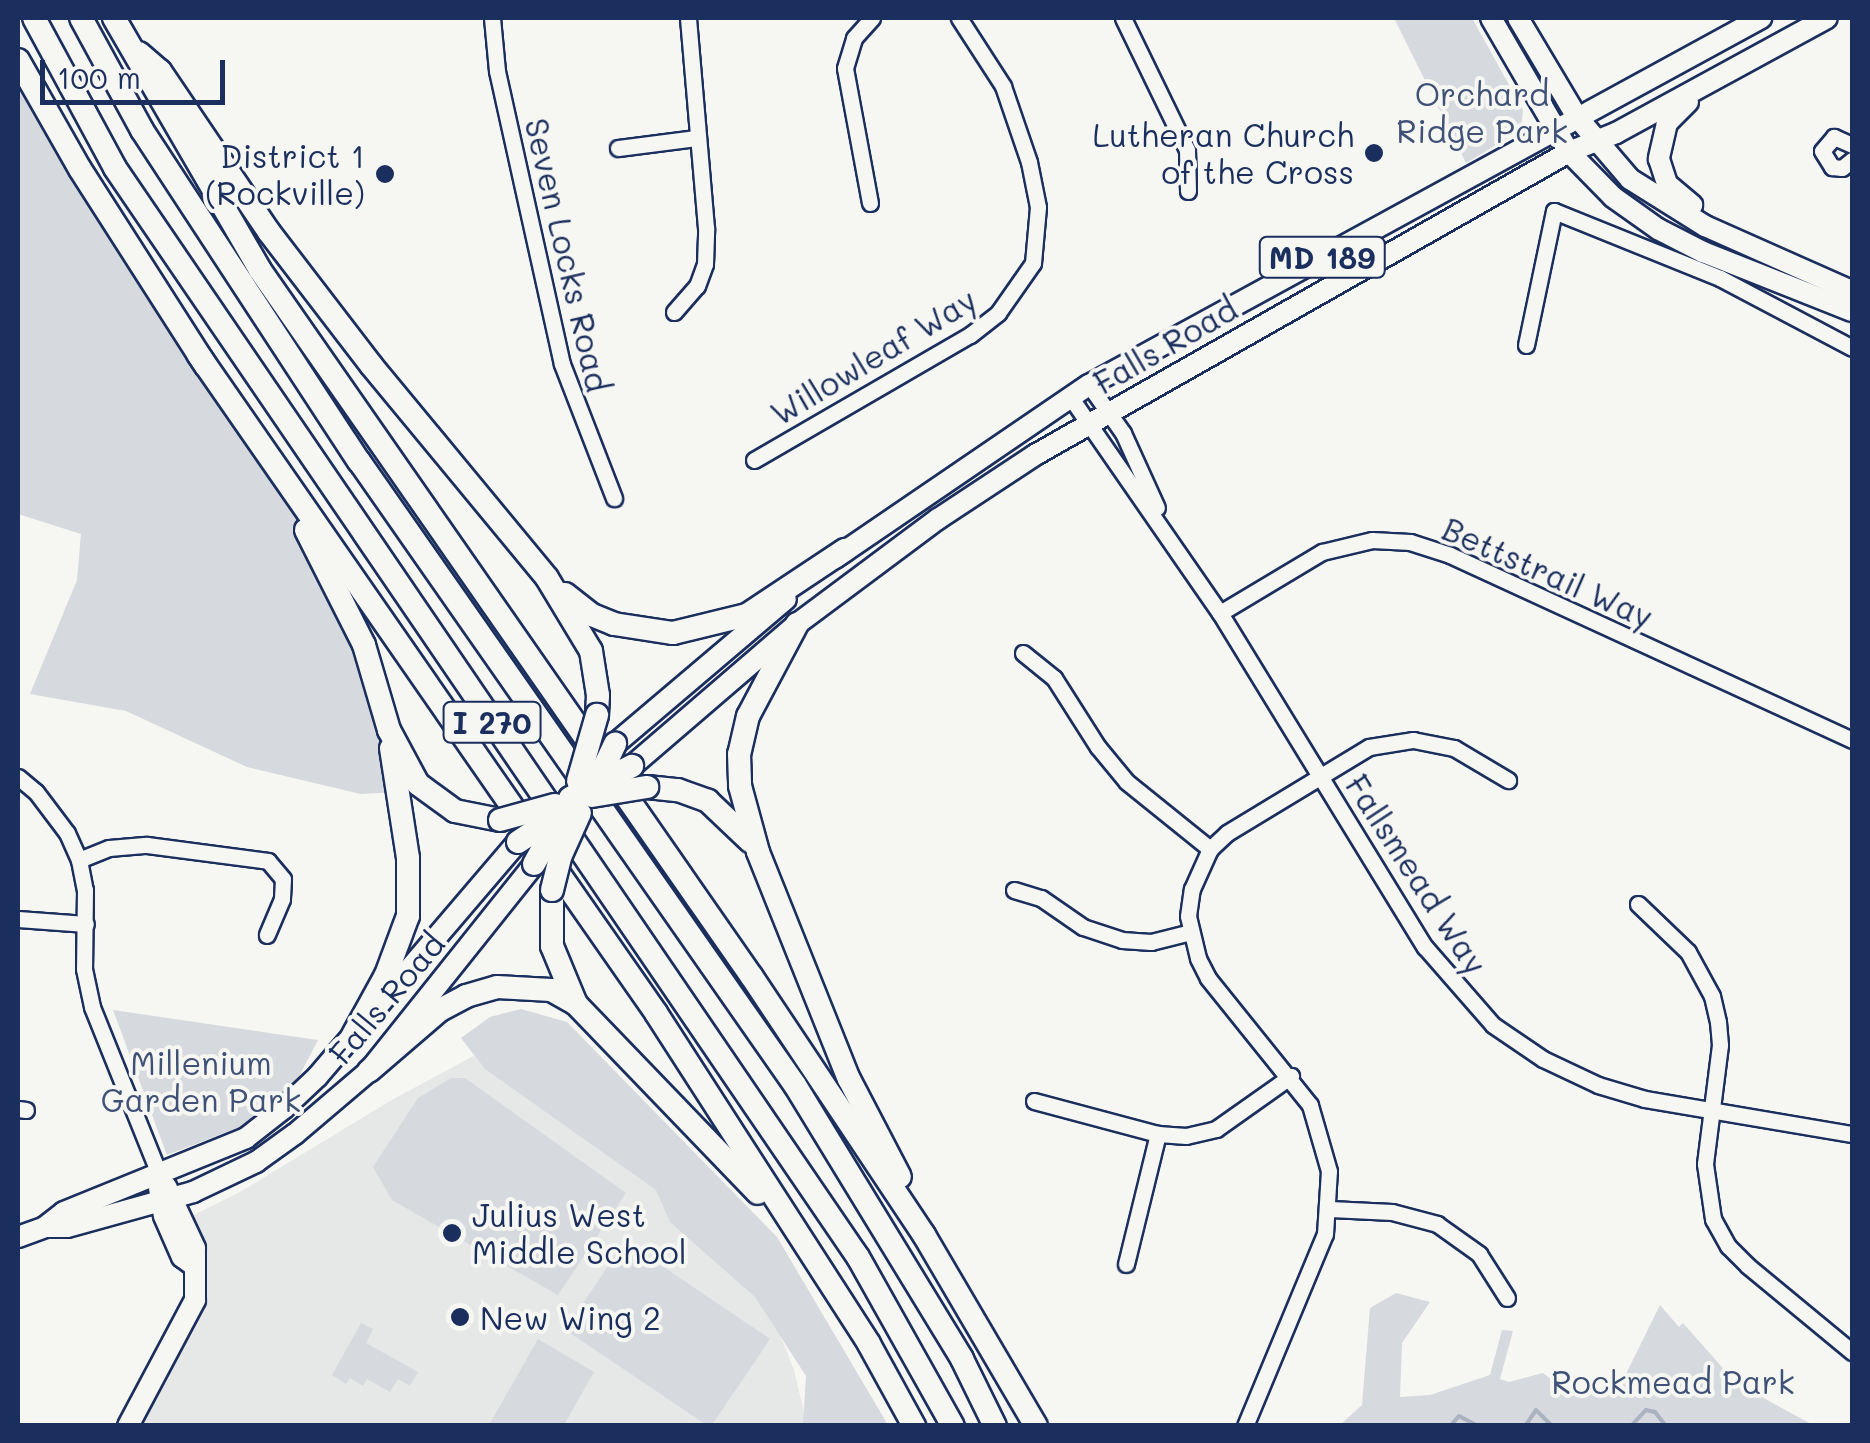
<!DOCTYPE html>
<html>
<head>
<meta charset="utf-8">
<style>
  body { margin:0 }
  #map { position:relative; width:1870px; height:1443px; overflow:hidden; background:#f6f6f2; font-family:Mali,sans-serif }
  div>[style] { position:absolute }
  [style*='--x'] { left:calc(var(--x)*1px); top:calc(var(--y)*1px); width:calc(var(--w)*1px); rotate:calc(var(--a)*1deg) }
  .built>* { inset:0; background:#e6e7e7 }
  .green>* { inset:0; background:#d6d9dd; transform-origin:0 0 }
  .stream>* { height:4px; margin:-2px; padding:0 2px; transform-origin:2px; border-radius:2px; background:#abb2c0 }
  .roads { filter:drop-shadow(2px 0 #1b2f5e) drop-shadow(-2px 0 #1b2f5e) drop-shadow(0 2px #1b2f5e) drop-shadow(0 -2px #1b2f5e) }
  .minor>* { height:15px; margin:-7.5px; padding:0 7.5px; transform-origin:7.5px; border-radius:7.5px; background:#f6f6f2 }
  .major>* { height:20px; margin:-10px; padding:0 10px; transform-origin:10px; border-radius:10px; background:#f6f6f2 }
  .highway>* { height:22px; margin:-11px; padding:0 11px; transform-origin:11px; border-radius:11px; background:#f6f6f2 }
  .bridges { filter:drop-shadow(2px 0 #1b2f5e) drop-shadow(-2px 0 #1b2f5e) drop-shadow(0 2px #1b2f5e) drop-shadow(0 -2px #1b2f5e) }
  .highway-bridge>* { height:22px; margin:-11px; padding:0 11px; transform-origin:11px; border-radius:11px; background:#f6f6f2 }
  .dots>* { width:28px; height:28px; translate:-50% -50%; box-sizing:border-box; border:5px solid #f6f6f2; border-radius:50% }
  span { translate:-50% -50%; white-space:nowrap; text-align:center; line-height:1.15; -webkit-text-stroke:8px #f6f6f2; paint-order:stroke }
  .shield-label span { padding:2px 8px; background:#f6f6f2; border:2px solid; border-radius:8px; -webkit-text-stroke-width:0 }
  .shield-label { font-size:30px; color:#1b2f5e; font-weight:700 }
  .park-label { font-size:32px; color:#405177 }
  .poi-label { font-size:32px; color:#1b2f5e }
  .right { translate:-100% -50%; text-align:right }
  .left { translate:0 -50%; text-align:left }
  .street-label { font-size:32px; color:#1b2f5e }
  .frame { position:absolute; inset:0; border:20px solid #1b2f5e; pointer-events:none }
  .scale { position:absolute; left:40px; top:60px; width:185px; height:45px; box-sizing:border-box; border:5px solid #1b2f5e; border-top:0; padding-left:12px; font-size:30px; line-height:35px; white-space:nowrap; color:#1b2f5e; -webkit-text-stroke:8px #f6f6f2; paint-order:stroke }
</style>
</head>
<body>
<div id="map">
  <div class="built">
    <div style="clip-path:polygon(492px 1046px,637px 1142px,766px 1300px,794px 1370px,807px 1425px,128px 1426px,195px 1300px,178px 1223px,240px 1192px,390px 1101px)"></div>
  </div>
  <div class="green">
    <div style="clip-path:polygon(1394px 18px,1472px 18px,1523px 110px,1521px 130px,1466px 163px)"></div>
    <div style="clip-path:polygon(18px 60px,287px 492px,364px 645px,398px 792px,361px 794px,247px 767px,126px 711px,30px 694px,77px 580px,81px 534px,18px 514px)"></div>
    <div style="clip-path:polygon(521px 1009px,567px 1022px,777px 1237px,888px 1425px,803px 1425px,806px 1376px,755px 1297px,670px 1222px,656px 1190px,485px 1069px,461px 1038px,490px 1017px)"></div>
    <div style="clip-path:polygon(113px 1010px,318px 1040px,281px 1111px,167px 1155px)"></div>
    <div style="clip-path:polygon(451px 1078px,465px 1078px,626px 1193px,558px 1295px,392px 1200px,373px 1167px,418px 1098px)"></div>
    <div style="left:625px;top:1241px;width:175px;height:107px;rotate:34deg"></div>
    <div style="clip-path:polygon(1396px 1293px,1430px 1302px,1402px 1343px,1400px 1397px,1430px 1395px,1490px 1375px,1502px 1330px,1513px 1331px,1500px 1379px,1509px 1382px,1543px 1373px,1560px 1386px,1601px 1391px,1622px 1382px,1660px 1305px,1679px 1327px,1683px 1323px,1736px 1383px,1813px 1425px,1340px 1425px,1362px 1405px,1370px 1308px)"></div>
    <div style="clip-path:polygon(361px 1323px,373px 1329px,366px 1343px,418px 1372px,410px 1386px,398px 1379px,390px 1392px,367px 1379px,363px 1386px,350px 1378px,346px 1384px,332px 1375px)"></div>
    <div style="clip-path:polygon(538px 1339px,594px 1372px,564px 1425px,489px 1425px)"></div>
  </div>
  <div class="stream">
    <div style="--x:1450;--y:1426;--w:13;--a:-48"></div>
    <div style="--x:1459;--y:1416;--w:21;--a:28"></div>
    <div style="--x:1525;--y:1426;--w:19;--a:-55"></div>
    <div style="--x:1536;--y:1410;--w:23;--a:45"></div>
    <div style="--x:1631;--y:1426;--w:22;--a:-47"></div>
    <div style="--x:1646;--y:1410;--w:9;--a:13"></div>
    <div style="--x:1655;--y:1412;--w:18;--a:52"></div>
  </div>
  <div class="roads">
    <div class="minor">
      <div style="--x:492;--y:18;--w:53;--a:84.6"></div>
      <div style="--x:497;--y:71;--w:300;--a:77.5"></div>
      <div style="--x:562;--y:364;--w:144;--a:68.8"></div>
      <div style="--x:1123;--y:18;--w:147;--a:64.1"></div>
      <div style="--x:1187;--y:150;--w:41;--a:88.6"></div>
      <div style="--x:1852;--y:145;--w:20;--a:-156"></div>
      <div style="--x:1834;--y:137;--w:18;--a:131"></div>
      <div style="--x:1822;--y:151;--w:19;--a:58"></div>
      <div style="--x:1832;--y:167;--w:10;--a:6"></div>
      <div style="--x:1842;--y:168;--w:13;--a:-39"></div>
      <div style="--x:618;--y:148;--w:79;--a:-7.3"></div>
      <div style="--x:870;--y:203;--w:137;--a:-100.5"></div>
      <div style="--x:845;--y:68;--w:31;--a:-73"></div>
      <div style="--x:854;--y:38;--w:27;--a:-48"></div>
      <div style="--x:674;--y:312;--w:35;--a:-49"></div>
      <div style="--x:697;--y:286;--w:23;--a:-70"></div>
      <div style="--x:705;--y:264;--w:36;--a:-88"></div>
      <div style="--x:706;--y:228;--w:211;--a:-94.9"></div>
      <div style="--x:1526;--y:345;--w:137;--a:-78.2"></div>
      <div style="--x:1554;--y:211;--w:179;--a:22"></div>
      <div style="--x:1720;--y:278;--w:149;--a:27.9"></div>
      <div style="--x:1089;--y:385;--w:59;--a:54.7"></div>
      <div style="--x:1123;--y:433;--w:82;--a:65.6"></div>
      <div style="--x:1071;--y:398;--w:262;--a:55.3"></div>
      <div style="--x:1220;--y:613;--w:392;--a:58.5"></div>
      <div style="--x:1425;--y:947;--w:103;--a:48.9"></div>
      <div style="--x:1493;--y:1025;--w:60;--a:34.2"></div>
      <div style="--x:1543;--y:1059;--w:61;--a:25.3"></div>
      <div style="--x:1598;--y:1085;--w:49;--a:16.6"></div>
      <div style="--x:1645;--y:1099;--w:210;--a:9.6"></div>
      <div style="--x:754;--y:460;--w:250;--a:-30.1"></div>
      <div style="--x:970;--y:335;--w:36;--a:-38"></div>
      <div style="--x:998;--y:313;--w:61;--a:-55"></div>
      <div style="--x:1033;--y:263;--w:56;--a:-84.9"></div>
      <div style="--x:1038;--y:207;--w:46;--a:-101.3"></div>
      <div style="--x:1029;--y:162;--w:80;--a:-108.9"></div>
      <div style="--x:1003;--y:86;--w:81;--a:-122.9"></div>
      <div style="--x:1220;--y:613;--w:119;--a:-30.9"></div>
      <div style="--x:1322;--y:552;--w:51;--a:-13.5"></div>
      <div style="--x:1372;--y:540;--w:38;--a:3"></div>
      <div style="--x:1410;--y:542;--w:42;--a:18"></div>
      <div style="--x:1450;--y:555;--w:443;--a:24.7"></div>
      <div style="--x:1023;--y:653;--w:40;--a:39"></div>
      <div style="--x:1054;--y:678;--w:82;--a:57.5"></div>
      <div style="--x:1098;--y:747;--w:45;--a:50.4"></div>
      <div style="--x:1127;--y:782;--w:107;--a:38.9"></div>
      <div style="--x:18;--y:777;--w:23;--a:40"></div>
      <div style="--x:36;--y:792;--w:51;--a:52.9"></div>
      <div style="--x:67;--y:833;--w:30;--a:66"></div>
      <div style="--x:79;--y:860;--w:31;--a:79"></div>
      <div style="--x:85;--y:890;--w:79;--a:90.7"></div>
      <div style="--x:84;--y:969;--w:39;--a:78"></div>
      <div style="--x:92;--y:1007;--w:182;--a:68.1"></div>
      <div style="--x:79;--y:860;--w:32;--a:-22"></div>
      <div style="--x:109;--y:848;--w:38;--a:-5"></div>
      <div style="--x:147;--y:845;--w:122;--a:7.5"></div>
      <div style="--x:268;--y:861;--w:23;--a:50"></div>
      <div style="--x:283;--y:879;--w:20;--a:93"></div>
      <div style="--x:282;--y:899;--w:39;--a:113"></div>
      <div style="--x:1014;--y:890;--w:28;--a:17"></div>
      <div style="--x:1041;--y:898;--w:51;--a:34.6"></div>
      <div style="--x:1083;--y:927;--w:41;--a:18.4"></div>
      <div style="--x:1122;--y:940;--w:29;--a:4"></div>
      <div style="--x:1151;--y:942;--w:41;--a:-14"></div>
      <div style="--x:1638;--y:904;--w:69;--a:43.8"></div>
      <div style="--x:1688;--y:952;--w:50;--a:61.4"></div>
      <div style="--x:1712;--y:996;--w:27;--a:77"></div>
      <div style="--x:1718;--y:1022;--w:23;--a:85"></div>
      <div style="--x:1720;--y:1045;--w:120;--a:97.2"></div>
      <div style="--x:1705;--y:1164;--w:56;--a:81.7"></div>
      <div style="--x:1713;--y:1219;--w:31;--a:61"></div>
      <div style="--x:1728;--y:1246;--w:28;--a:45"></div>
      <div style="--x:1748;--y:1266;--w:135;--a:39.6"></div>
      <div style="--x:18;--y:919;--w:68;--a:4.2"></div>
      <div style="--x:1034;--y:1101;--w:128;--a:14.9"></div>
      <div style="--x:1158;--y:1134;--w:28;--a:4"></div>
      <div style="--x:1186;--y:1136;--w:31;--a:-13"></div>
      <div style="--x:1216;--y:1129;--w:92;--a:-35.2"></div>
      <div style="--x:18;--y:1109;--w:8;--a:7"></div>
      <div style="--x:1330;--y:1209;--w:62;--a:2.8"></div>
      <div style="--x:1392;--y:1212;--w:47;--a:14.9"></div>
      <div style="--x:1437;--y:1224;--w:52;--a:35.5"></div>
      <div style="--x:1479;--y:1254;--w:52;--a:57.5"></div>
      <div style="--x:1126;--y:1264;--w:134;--a:-76.2"></div>
      <div style="--x:1245;--y:1426;--w:208;--a:-67.4"></div>
      <div style="--x:1325;--y:1234;--w:63;--a:-86.4"></div>
      <div style="--x:1329;--y:1171;--w:69;--a:-106.1"></div>
      <div style="--x:1310;--y:1105;--w:163;--a:-128.8"></div>
      <div style="--x:1208;--y:978;--w:22;--a:-117"></div>
      <div style="--x:1198;--y:958;--w:43;--a:-103.4"></div>
      <div style="--x:1188;--y:916;--w:27;--a:-82"></div>
      <div style="--x:1192;--y:889;--w:44;--a:-65.8"></div>
      <div style="--x:1210;--y:849;--w:23;--a:-43"></div>
      <div style="--x:1227;--y:833;--w:166;--a:-31.2"></div>
      <div style="--x:1369;--y:747;--w:45;--a:-9"></div>
      <div style="--x:1413;--y:740;--w:42;--a:11"></div>
      <div style="--x:1454;--y:748;--w:63;--a:30.7"></div>
    </div>
    <div class="major">
      <div style="--x:1491;--y:18;--w:155;--a:59.8"></div>
      <div style="--x:1569;--y:152;--w:63;--a:45.6"></div>
      <div style="--x:1613;--y:197;--w:55;--a:35.4"></div>
      <div style="--x:1658;--y:229;--w:51;--a:27.1"></div>
      <div style="--x:1703;--y:252;--w:160;--a:21.6"></div>
      <div style="--x:1518;--y:18;--w:115;--a:59.2"></div>
      <div style="--x:1577;--y:117;--w:82;--a:49.5"></div>
      <div style="--x:1630;--y:179;--w:89;--a:32.1"></div>
      <div style="--x:1705;--y:226;--w:161;--a:23.9"></div>
      <div style="--x:1688;--y:102;--w:30;--a:135"></div>
      <div style="--x:1667;--y:123;--w:37;--a:103"></div>
      <div style="--x:1659;--y:159;--w:26;--a:72"></div>
      <div style="--x:1667;--y:184;--w:33;--a:40"></div>
      <div style="--x:835;--y:558;--w:307;--a:-34.3"></div>
      <div style="--x:1089;--y:385;--w:766;--a:-28.64"></div>
      <div style="--x:615;--y:744;--w:224;--a:-40.3"></div>
      <div style="--x:632;--y:766;--w:218;--a:-40.7"></div>
      <div style="--x:797;--y:624;--w:176;--a:-36.7"></div>
      <div style="--x:938;--y:519;--w:116;--a:-33.4"></div>
      <div style="--x:1035;--y:455;--w:614;--a:-29.57"></div>
      <div style="--x:1569;--y:152;--w:51;--a:-22"></div>
      <div style="--x:1616;--y:133;--w:240;--a:-28.6"></div>
      <div style="--x:159;--y:1188;--w:28;--a:80"></div>
      <div style="--x:164;--y:1216;--w:45;--a:66.3"></div>
      <div style="--x:182;--y:1257;--w:14;--a:36"></div>
      <div style="--x:45;--y:1227;--w:22;--a:0"></div>
      <div style="--x:67;--y:1227;--w:131;--a:-15.5"></div>
      <div style="--x:193;--y:1192;--w:70;--a:-25.5"></div>
      <div style="--x:256;--y:1162;--w:48;--a:-35.7"></div>
      <div style="--x:295;--y:1134;--w:97;--a:-40.4"></div>
      <div style="--x:369;--y:1071;--w:265;--a:-51.4"></div>
      <div style="--x:18;--y:1237;--w:29;--a:-20"></div>
      <div style="--x:45;--y:1227;--w:24;--a:-38"></div>
      <div style="--x:64;--y:1212;--w:196;--a:-22.1"></div>
      <div style="--x:246;--y:1138;--w:47;--a:-38.1"></div>
      <div style="--x:283;--y:1109;--w:47;--a:-43.3"></div>
      <div style="--x:317;--y:1077;--w:309;--a:-49.5"></div>
      <div style="--x:128;--y:1426;--w:143;--a:-62"></div>
      <div style="--x:195;--y:1300;--w:52;--a:-90"></div>
      <div style="--x:195;--y:1248;--w:68;--a:-115.1"></div>
    </div>
    <div class="highway">
      <div style="--x:34;--y:18;--w:170;--a:61.6"></div>
      <div style="--x:115;--y:168;--w:1318;--a:55.7"></div>
      <div style="--x:858;--y:1257;--w:194;--a:60.7"></div>
      <div style="--x:81;--y:18;--w:128;--a:61.4"></div>
      <div style="--x:142;--y:130;--w:396;--a:56.8"></div>
      <div style="--x:359;--y:461;--w:761;--a:55.06"></div>
      <div style="--x:795;--y:1085;--w:321;--a:58.6"></div>
      <div style="--x:962;--y:1359;--w:75;--a:63.8"></div>
      <div style="--x:114;--y:18;--w:291;--a:59.9"></div>
      <div style="--x:260;--y:270;--w:861;--a:55.17"></div>
      <div style="--x:752;--y:977;--w:310;--a:56.3"></div>
      <div style="--x:924;--y:1235;--w:221;--a:59.6"></div>
      <div style="--x:139;--y:53;--w:28;--a:41"></div>
      <div style="--x:160;--y:71;--w:194;--a:55.9"></div>
      <div style="--x:269;--y:232;--w:168;--a:52.5"></div>
      <div style="--x:371;--y:365;--w:276;--a:50.4"></div>
      <div style="--x:547;--y:578;--w:85;--a:58.9"></div>
      <div style="--x:591;--y:651;--w:45;--a:81"></div>
      <div style="--x:598;--y:695;--w:20;--a:93"></div>
      <div style="--x:18;--y:60;--w:125;--a:60.4"></div>
      <div style="--x:80;--y:169;--w:234;--a:57.4"></div>
      <div style="--x:198;--y:354;--w:577;--a:55.24"></div>
      <div style="--x:306;--y:530;--w:129;--a:63.2"></div>
      <div style="--x:364;--y:645;--w:89;--a:73.6"></div>
      <div style="--x:389;--y:730;--w:61;--a:61.8"></div>
      <div style="--x:418;--y:784;--w:46;--a:36.1"></div>
      <div style="--x:455;--y:811;--w:46;--a:11.3"></div>
      <div style="--x:565;--y:594;--w:34;--a:38"></div>
      <div style="--x:592;--y:615;--w:24;--a:22"></div>
      <div style="--x:614;--y:624;--w:60;--a:8.7"></div>
      <div style="--x:673;--y:633;--w:76;--a:-13.7"></div>
      <div style="--x:747;--y:615;--w:118;--a:-33.6"></div>
      <div style="--x:797;--y:624;--w:104;--a:118"></div>
      <div style="--x:748;--y:716;--w:39;--a:103"></div>
      <div style="--x:739;--y:754;--w:32;--a:88"></div>
      <div style="--x:740;--y:786;--w:68;--a:74.7"></div>
      <div style="--x:758;--y:852;--w:245;--a:68.2"></div>
      <div style="--x:849;--y:1079;--w:110;--a:62.5"></div>
      <div style="--x:647;--y:787;--w:31;--a:6"></div>
      <div style="--x:678;--y:790;--w:32;--a:20"></div>
      <div style="--x:708;--y:801;--w:58;--a:43.6"></div>
      <div style="--x:548;--y:858;--w:189;--a:55.1"></div>
      <div style="--x:656;--y:1013;--w:394;--a:57.2"></div>
      <div style="--x:869;--y:1344;--w:94;--a:61.2"></div>
      <div style="--x:552;--y:890;--w:56;--a:90"></div>
      <div style="--x:552;--y:946;--w:63;--a:67.5"></div>
      <div style="--x:353;--y:1035;--w:68;--a:-61.2"></div>
      <div style="--x:386;--y:975;--w:63;--a:-69.6"></div>
      <div style="--x:408;--y:916;--w:58;--a:-90"></div>
      <div style="--x:408;--y:858;--w:111;--a:-98.8"></div>
      <div style="--x:369;--y:1071;--w:94;--a:-40.7"></div>
      <div style="--x:440;--y:1010;--w:30;--a:-28"></div>
      <div style="--x:466;--y:996;--w:32;--a:-16"></div>
      <div style="--x:497;--y:987;--w:54;--a:3.2"></div>
      <div style="--x:551;--y:990;--w:29;--a:29"></div>
      <div style="--x:576;--y:1004;--w:262;--a:46.1"></div>
    </div>
  </div>
  <div class="bridges">
    <div class="highway-bridge">
      <div style="--x:578;--y:781;--w:69;--a:-73.9"></div>
      <div style="--x:595;--y:786;--w:47;--a:-64.5"></div>
      <div style="--x:592;--y:796;--w:56;--a:-9.3"></div>
      <div style="--x:570;--y:798;--w:70;--a:-27.3"></div>
      <div style="--x:500;--y:820;--w:57;--a:-15.3"></div>
      <div style="--x:518;--y:842;--w:50;--a:-33.7"></div>
      <div style="--x:534;--y:864;--w:60;--a:-60.9"></div>
      <div style="--x:552;--y:890;--w:36;--a:-76"></div>
      <div style="--x:561;--y:855;--w:46;--a:-65.7"></div>
    </div>
  </div>
  <div class="dots">
    <div style="left:1374px;top:153px;background:#1b2f5e"></div>
    <div style="left:385px;top:174px;background:#1b2f5e"></div>
    <div style="left:452px;top:1233px;background:#1b2f5e"></div>
    <div style="left:460px;top:1317px;background:#1b2f5e"></div>
  </div>
  <div class="shield-label">
    <span style="left:1322px;top:257px">MD 189</span>
    <span style="left:492px;top:722px">I 270</span>
  </div>
  <div class="park-label">
    <span style="left:1482px;top:112px">Orchard<br>Ridge Park</span>
    <span style="left:201px;top:1081px">Millenium<br>Garden Park</span>
    <span style="left:1673px;top:1381px">Rockmead Park</span>
  </div>
  <div class="poi-label">
    <span class="right" style="left:1354px;top:153px">Lutheran Church<br>of the Cross</span>
    <span class="right" style="left:365px;top:174px">District 1<br>(Rockville)</span>
    <span class="left" style="left:472px;top:1233px">Julius West<br>Middle School</span>
    <span class="left" style="left:480px;top:1317px">New Wing 2</span>
  </div>
  <div class="street-label">
    <span style="left:568px;top:255px;rotate:77deg">Seven Locks Road</span>
    <span style="left:1165px;top:345px;rotate:-30deg">Falls Road</span>
    <span style="left:873px;top:356px;rotate:-31deg">Willowleaf Way</span>
    <span style="left:1548px;top:572px;rotate:24deg">Bettstrail Way</span>
    <span style="left:1417px;top:874px;rotate:57deg">Fallsmead Way</span>
    <span style="left:386px;top:998px;rotate:-50deg">Falls Road</span>
  </div>
  <div class="frame"></div>
  <div class="scale">100 m</div>
</div>
</body>
</html>
